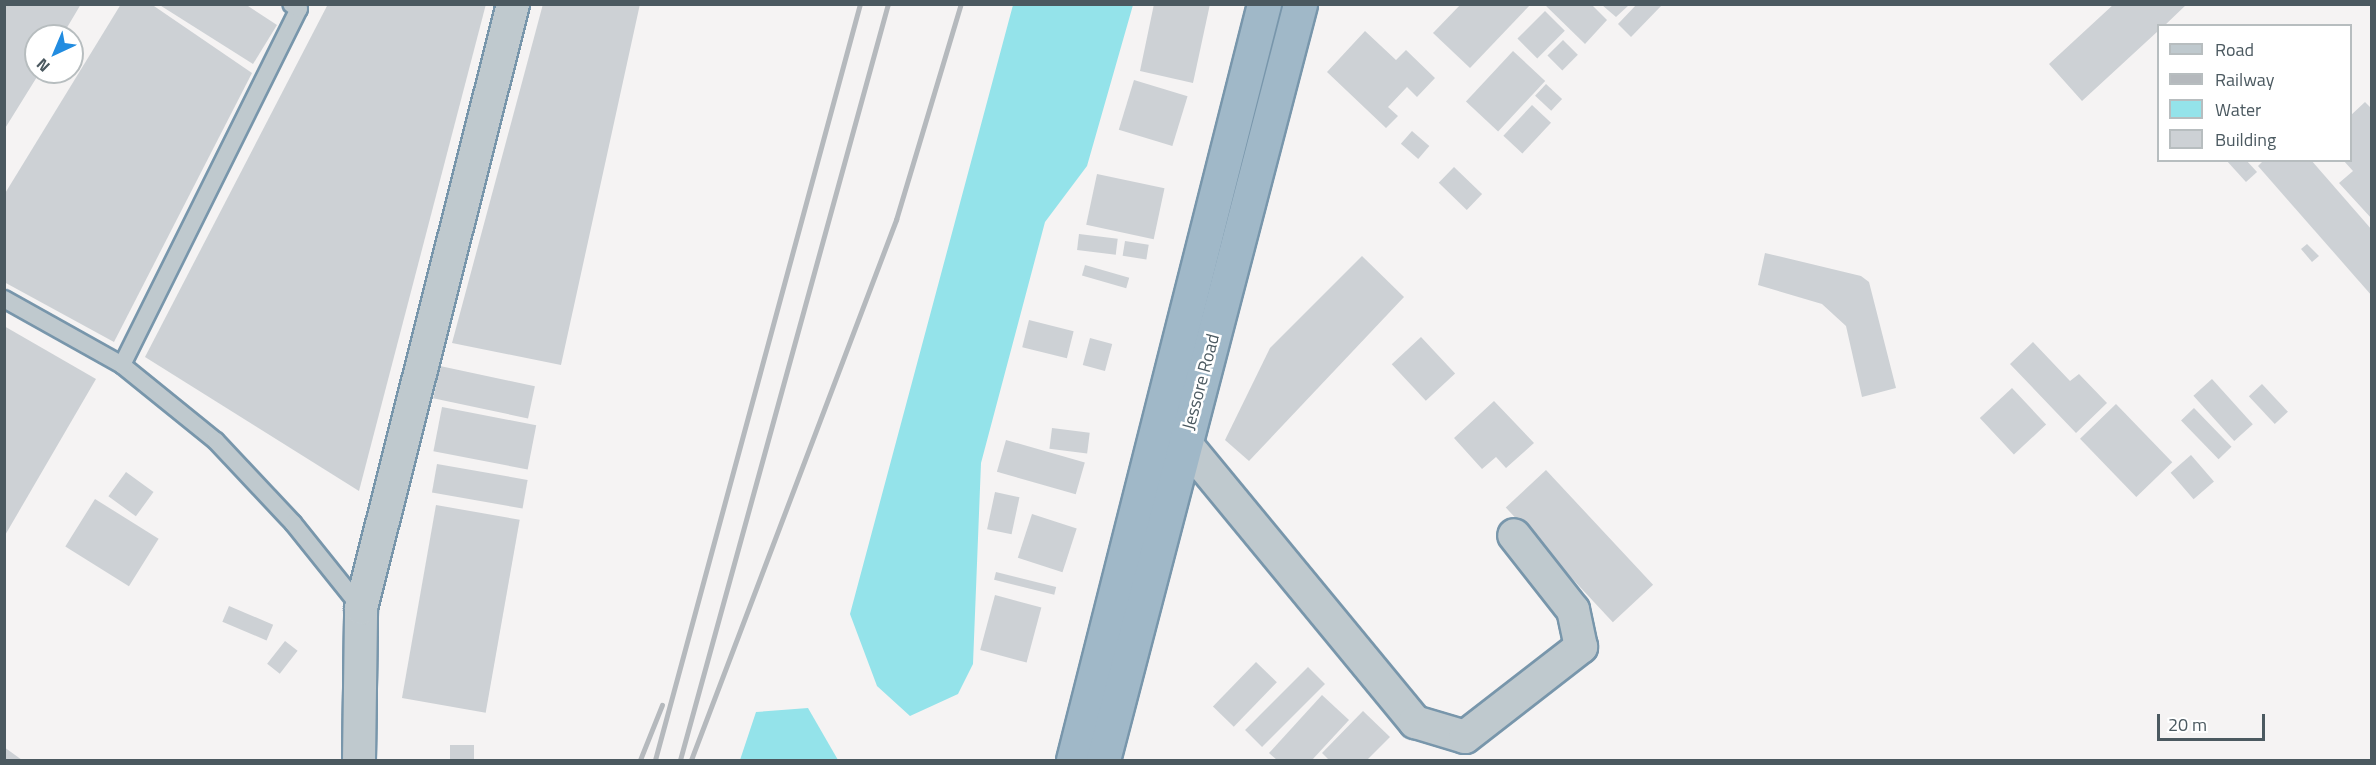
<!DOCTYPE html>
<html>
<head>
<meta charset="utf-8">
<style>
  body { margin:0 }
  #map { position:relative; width:2376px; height:765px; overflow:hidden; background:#f5f3f3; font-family:"Titillium Web",sans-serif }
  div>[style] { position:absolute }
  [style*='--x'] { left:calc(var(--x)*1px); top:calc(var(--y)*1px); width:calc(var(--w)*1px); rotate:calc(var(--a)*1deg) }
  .water>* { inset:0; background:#94e3ea }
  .building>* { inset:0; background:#cdd1d5; transform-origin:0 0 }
  .roads { filter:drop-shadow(2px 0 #7896ab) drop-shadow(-2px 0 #7896ab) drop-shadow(0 2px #7896ab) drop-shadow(0 -2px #7896ab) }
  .service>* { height:16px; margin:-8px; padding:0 8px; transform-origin:8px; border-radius:8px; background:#bfc9ce }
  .minor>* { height:32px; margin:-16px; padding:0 16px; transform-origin:16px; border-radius:16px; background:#bfc9ce }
  .trunk>* { height:33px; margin:-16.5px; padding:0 16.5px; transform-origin:16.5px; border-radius:16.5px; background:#a0b8c8 }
  .rail>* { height:4.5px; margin:-2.25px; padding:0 2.25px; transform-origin:2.25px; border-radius:2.25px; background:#b5b9bd }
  span { translate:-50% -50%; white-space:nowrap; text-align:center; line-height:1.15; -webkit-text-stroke:5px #fff; paint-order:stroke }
  .street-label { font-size:18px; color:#4b5960 }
  .frame { position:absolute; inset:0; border:6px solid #4b5960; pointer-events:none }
  .legend { position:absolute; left:2157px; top:24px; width:195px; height:138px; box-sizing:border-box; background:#fff; border:2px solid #b7bdbf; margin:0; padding:8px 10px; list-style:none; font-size:18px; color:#4b5960 }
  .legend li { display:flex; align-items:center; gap:12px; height:30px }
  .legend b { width:30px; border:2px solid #b7bdbf }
  .north { position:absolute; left:24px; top:24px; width:60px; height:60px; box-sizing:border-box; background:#fff; border:2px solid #b7bdbf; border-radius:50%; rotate:224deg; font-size:16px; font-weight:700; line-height:24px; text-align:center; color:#4b5960 }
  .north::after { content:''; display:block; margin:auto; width:21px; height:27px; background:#228ce0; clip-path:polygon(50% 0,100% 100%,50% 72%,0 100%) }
  .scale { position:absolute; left:2157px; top:714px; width:108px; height:27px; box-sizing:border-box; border:3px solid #4b5960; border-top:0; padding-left:8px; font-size:18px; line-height:21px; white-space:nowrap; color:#4b5960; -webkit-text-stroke:4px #fff; paint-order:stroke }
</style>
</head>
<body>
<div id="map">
  <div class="water">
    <div style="clip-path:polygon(1013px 5px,1133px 5px,1087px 166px,1045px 222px,981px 463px,973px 664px,958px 694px,910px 716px,877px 686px,850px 614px)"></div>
    <div style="clip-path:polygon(808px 708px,838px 760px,740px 760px,756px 712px)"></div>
  </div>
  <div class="building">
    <div style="clip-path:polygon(4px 4px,81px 4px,62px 36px,36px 36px,36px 72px,40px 72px,4px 130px)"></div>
    <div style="clip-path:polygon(121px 4px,151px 4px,252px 73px,114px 342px,4px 282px,4px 195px)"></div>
    <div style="clip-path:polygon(158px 4px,245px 4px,277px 25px,253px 64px)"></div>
    <div style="clip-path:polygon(328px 4px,486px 4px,359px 491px,145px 357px)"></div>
    <div style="clip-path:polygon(543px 4px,640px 4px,561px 365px,452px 343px)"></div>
    <div style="clip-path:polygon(1154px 4px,1210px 4px,1193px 83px,1140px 71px)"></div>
    <div style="clip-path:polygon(1461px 4px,1531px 4px,1470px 68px,1433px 33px)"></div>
    <div style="clip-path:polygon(1544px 4px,1591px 4px,1607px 20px,1585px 44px)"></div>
    <div style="clip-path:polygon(1637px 4px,1663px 4px,1631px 37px,1618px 24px)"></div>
    <div style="clip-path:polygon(2114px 4px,2187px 4px,2164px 26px,2158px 26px,2158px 31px,2082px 101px,2049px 64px)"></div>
    <div style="clip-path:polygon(1602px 5px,1629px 5px,1616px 17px)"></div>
    <div style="left:1545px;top:11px;width:28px;height:39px;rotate:45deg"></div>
    <div style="clip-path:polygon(1365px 31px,1396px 60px,1406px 50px,1435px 78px,1417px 97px,1407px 87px,1388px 107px,1398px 116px,1386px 128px,1327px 72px)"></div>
    <div style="left:1563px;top:40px;width:21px;height:22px;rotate:45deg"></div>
    <div style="left:1513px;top:51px;width:44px;height:69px;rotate:43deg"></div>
    <div style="left:1134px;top:80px;width:56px;height:52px;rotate:17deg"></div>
    <div style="left:1546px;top:84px;width:22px;height:16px;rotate:43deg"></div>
    <div style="clip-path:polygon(2365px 102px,2372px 109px,2372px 219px,2339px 183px,2353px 171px,2343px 160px,2350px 160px,2350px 116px)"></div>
    <div style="left:1532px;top:105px;width:26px;height:42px;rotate:43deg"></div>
    <div style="left:1412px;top:131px;width:23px;height:17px;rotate:41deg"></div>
    <div style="clip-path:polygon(2226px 160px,2246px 160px,2257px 172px,2246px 182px)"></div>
    <div style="clip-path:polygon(2264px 160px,2311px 160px,2372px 230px,2372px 296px,2258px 166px)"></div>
    <div style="left:1454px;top:167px;width:39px;height:22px;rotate:44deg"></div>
    <div style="left:1097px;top:174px;width:69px;height:52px;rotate:12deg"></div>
    <div style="left:1079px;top:234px;width:39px;height:16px;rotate:7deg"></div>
    <div style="left:1125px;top:241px;width:24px;height:15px;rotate:9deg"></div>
    <div style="clip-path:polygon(2307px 244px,2319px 256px,2312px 262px,2301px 249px)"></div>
    <div style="clip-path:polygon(1765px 253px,1861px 276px,1869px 282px,1896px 388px,1862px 397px,1846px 326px,1822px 304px,1758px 285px)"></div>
    <div style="clip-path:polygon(1362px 256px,1404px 297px,1249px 461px,1225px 440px,1270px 348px)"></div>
    <div style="left:1085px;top:265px;width:46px;height:11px;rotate:16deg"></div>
    <div style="left:1029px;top:320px;width:46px;height:28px;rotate:14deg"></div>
    <div style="clip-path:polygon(4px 326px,96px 379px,4px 537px)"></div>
    <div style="left:1421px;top:337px;width:50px;height:40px;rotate:47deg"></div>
    <div style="left:1090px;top:338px;width:23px;height:28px;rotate:15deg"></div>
    <div style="clip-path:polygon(2033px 342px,2070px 381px,2079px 374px,2107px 403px,2076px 433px,2010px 364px)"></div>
    <div style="left:440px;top:366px;width:97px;height:33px;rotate:12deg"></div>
    <div style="left:2212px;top:379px;width:61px;height:25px;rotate:48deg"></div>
    <div style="left:2262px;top:384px;width:38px;height:18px;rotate:47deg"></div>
    <div style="left:2012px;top:388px;width:50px;height:44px;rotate:47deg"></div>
    <div style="clip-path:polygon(1494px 401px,1534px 443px,1506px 468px,1496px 457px,1482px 469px,1454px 438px)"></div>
    <div style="left:2116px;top:404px;width:81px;height:50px;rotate:46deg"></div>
    <div style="left:442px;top:407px;width:96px;height:45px;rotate:11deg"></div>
    <div style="left:2194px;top:408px;width:54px;height:18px;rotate:46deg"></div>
    <div style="left:1052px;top:428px;width:38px;height:21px;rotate:7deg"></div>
    <div style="left:1006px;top:440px;width:82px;height:33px;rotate:16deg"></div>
    <div style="left:2191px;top:455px;width:35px;height:27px;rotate:49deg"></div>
    <div style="left:437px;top:464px;width:92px;height:29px;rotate:10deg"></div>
    <div style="left:1546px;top:470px;width:157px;height:55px;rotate:47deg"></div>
    <div style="left:126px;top:472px;width:34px;height:30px;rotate:36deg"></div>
    <div style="left:995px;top:492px;width:25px;height:38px;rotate:12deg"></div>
    <div style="left:95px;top:499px;width:75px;height:56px;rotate:32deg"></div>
    <div style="left:436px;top:505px;width:85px;height:196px;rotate:10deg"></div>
    <div style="left:1032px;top:514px;width:47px;height:46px;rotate:18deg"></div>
    <div style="left:996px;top:572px;width:62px;height:8px;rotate:14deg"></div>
    <div style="left:995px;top:595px;width:48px;height:57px;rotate:15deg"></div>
    <div style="left:229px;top:606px;width:48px;height:17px;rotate:23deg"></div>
    <div style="left:285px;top:641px;width:16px;height:29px;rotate:38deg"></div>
    <div style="left:1256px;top:662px;width:29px;height:62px;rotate:44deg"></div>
    <div style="left:1308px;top:667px;width:24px;height:89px;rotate:45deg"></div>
    <div style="clip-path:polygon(1322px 695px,1349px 720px,1312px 760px,1277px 760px,1269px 753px)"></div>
    <div style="clip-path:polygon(1363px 711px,1390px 737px,1367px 760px,1329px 760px,1322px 753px)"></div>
    <div style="left:450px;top:745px;width:24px;height:15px"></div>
    <div style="clip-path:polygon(4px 747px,22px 760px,4px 760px)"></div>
  </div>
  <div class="roads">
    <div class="service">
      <div style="--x:4;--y:299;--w:135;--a:29.2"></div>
      <div style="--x:122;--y:365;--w:121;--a:39"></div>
      <div style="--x:216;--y:441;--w:112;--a:46.8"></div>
      <div style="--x:293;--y:523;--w:109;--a:51.3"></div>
      <div style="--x:122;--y:365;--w:398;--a:-63.6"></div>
      <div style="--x:299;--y:9;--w:9;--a:-148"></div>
    </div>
    <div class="minor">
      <div style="--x:1185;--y:443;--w:362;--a:50.5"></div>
      <div style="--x:1415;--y:722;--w:52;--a:16.7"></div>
      <div style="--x:1465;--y:737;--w:147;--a:-37.8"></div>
      <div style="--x:1581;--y:647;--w:38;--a:-102"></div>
      <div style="--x:1573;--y:610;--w:95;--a:-128.2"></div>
      <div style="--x:359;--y:760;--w:152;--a:-89.2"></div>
      <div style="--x:361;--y:608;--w:623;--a:-75.87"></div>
    </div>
    <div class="trunk">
      <div style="--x:1073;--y:760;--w:780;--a:-75.82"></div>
      <div style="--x:1103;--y:760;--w:781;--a:-75.39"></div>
    </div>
  </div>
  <div class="rail">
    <div style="--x:640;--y:760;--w:59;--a:-68.2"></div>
    <div style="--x:655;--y:760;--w:783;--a:-74.83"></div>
    <div style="--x:680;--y:760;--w:784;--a:-74.62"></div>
    <div style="--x:691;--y:760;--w:578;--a:-69.21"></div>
    <div style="--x:896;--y:220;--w:226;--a:-73.3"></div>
  </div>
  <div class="street-label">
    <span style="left:1201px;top:382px;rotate:-75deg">Jessore Road</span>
  </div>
  <div class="frame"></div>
  <ul class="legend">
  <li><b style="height:8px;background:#bfc9ce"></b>Road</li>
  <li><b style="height:8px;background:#b5b9bd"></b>Railway</li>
  <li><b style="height:16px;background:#94e3ea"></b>Water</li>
  <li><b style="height:16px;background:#cdd1d5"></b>Building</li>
  </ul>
  <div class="north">N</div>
  <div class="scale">20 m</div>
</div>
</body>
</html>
